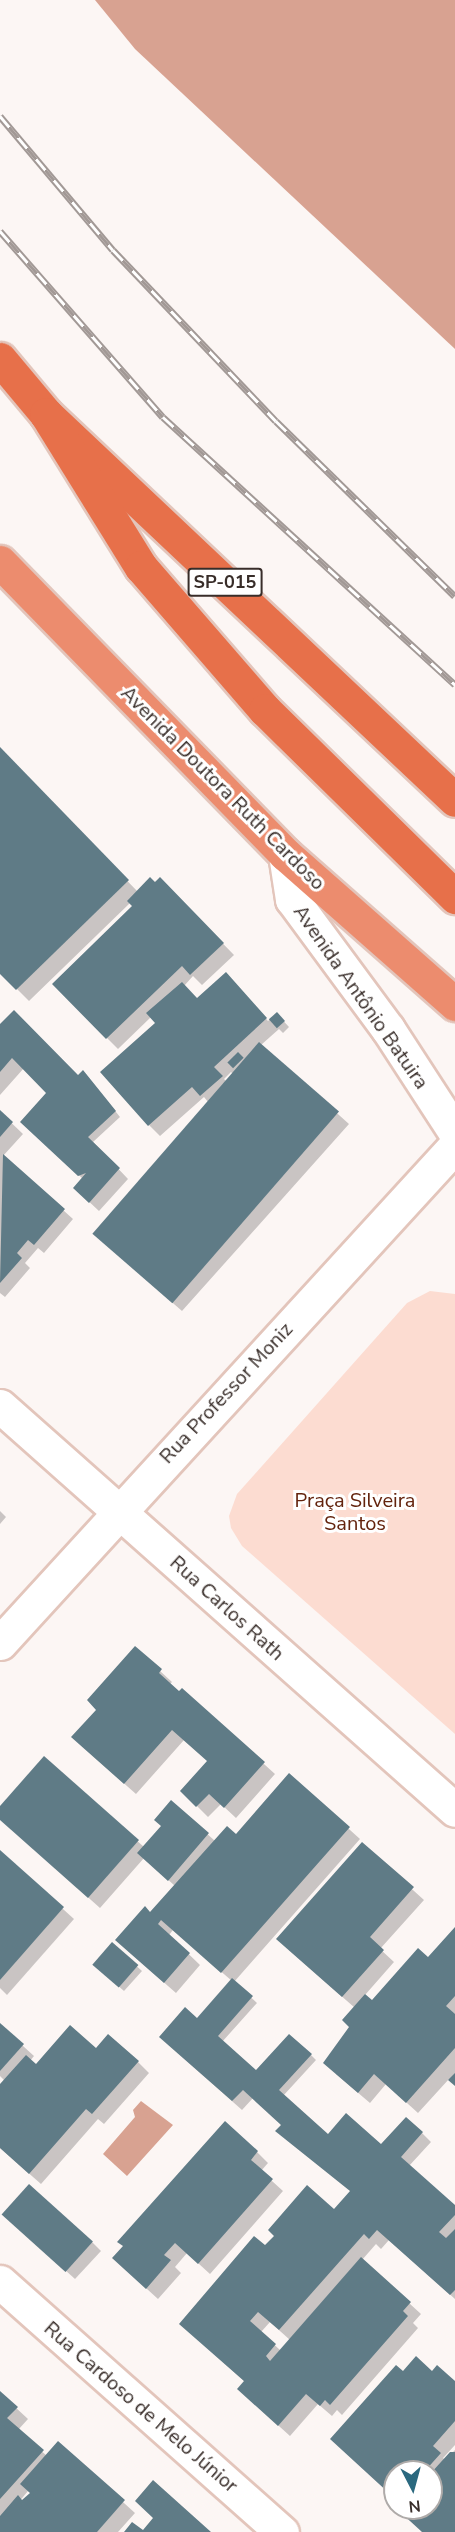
<!DOCTYPE html>
<html>
<head>
<meta charset="utf-8">
<style>
  body { margin:0 }
  #map { position:relative; width:455px; height:2532px; overflow:hidden; background:#fcf6f4; font-family:"Nunito Sans",sans-serif }
  div>[style] { position:absolute }
  [style*='--x'] { left:calc(var(--x)*1px); top:calc(var(--y)*1px); width:calc(var(--w)*1px); rotate:calc(var(--a)*1deg) }
  .green>* { inset:0; background:#fcdcd1 }
  .water>* { inset:0; background:#d8a291 }
  .shadow>* { inset:0; background:#0003 }
  .building>* { inset:0; background:#5f7b86; transform-origin:0 0 }
  .roads { filter:drop-shadow(2px 0 #e3c5bb) drop-shadow(-2px 0 #e3c5bb) drop-shadow(0 2px #e3c5bb) drop-shadow(0 -2px #e3c5bb) }
  .minor>* { height:33px; margin:-16.5px; padding:0 16.5px; transform-origin:16.5px; border-radius:16.5px; background:#fff }
  .tertiary>* { height:33px; margin:-16.5px; padding:0 16.5px; transform-origin:16.5px; border-radius:16.5px; background:#fff }
  .trunk>* { height:33px; margin:-16.5px; padding:0 16.5px; transform-origin:16.5px; border-radius:16.5px; background:#ec8c6e }
  .motorway>* { height:33px; margin:-16.5px; padding:0 16.5px; transform-origin:16.5px; border-radius:16.5px; background:#e7704a }
  .rail>* { height:7px; margin-top:-3.5px; transform-origin:0; background:repeating-linear-gradient(90deg,#fff 0 14px,#a29996 0 28px); box-sizing:border-box; border-block:2px solid #a29996 }
  span { translate:-50% -50%; white-space:nowrap; text-align:center; line-height:1.15; -webkit-text-stroke:6px #fff; paint-order:stroke }
  .shield-label span { padding:2px 4px; background:#fff; border:2px solid; border-radius:4px; -webkit-text-stroke-width:0 }
  .shield-label { font-size:18px; color:#382d29; font-weight:700 }
  .street-label { font-size:20px; color:#382d29 }
  .park-label { font-size:20px; color:#63230d }
  .north { position:absolute; left:383px; top:2460px; width:60px; height:60px; box-sizing:border-box; background:#fff; border:2px solid #afaba9; border-radius:50%; rotate:174deg; font-size:16px; font-weight:700; line-height:24px; text-align:center; color:#382d29 }
  .north::after { content:''; display:block; margin:auto; width:21px; height:27px; background:#2b697f; clip-path:polygon(50% 0,100% 100%,50% 72%,0 100%) }
</style>
</head>
<body>
<div id="map">
  <div class="green">
    <div style="clip-path:polygon(430px 1291px,455px 1294px,455px 1734px,242px 1546px,231px 1528px,229px 1516px,237px 1494px,407px 1303px)"></div>
  </div>
  <div class="water">
    <div style="clip-path:polygon(95px 0,455px 0,455px 349px,135px 49px)"></div>
    <div style="clip-path:polygon(141px 2101px,173px 2125px,127px 2176px,103px 2154px,135px 2117px,133px 2110px)"></div>
  </div>
  <div class="shadow">
    <div style="clip-path:polygon(evenodd,0 749px,138px 892px,160px 879px,234px 955px,202px 985px,193px 976px,184px 986px,197px 1000px,237px 986px,268px 1021px,277px 1014px,289px 1027px,283px 1033px,279px 1029px,261px 1045px,349px 1124px,182px 1311px,103px 1242px,208px 1102px,204px 1097px,160px 1136px,149px 1125px,157px 1023px,151px 1017px,118px 1049px,54px 985px,134px 907px,130px 903px,29px 1001px,0 972px,0 749px,231px 1072px,233px 1074px,226px 1081px,224px 1079px,231px 1072px)"></div>
    <div style="clip-path:polygon(0 1026px,78px 1077px,88px 1077px,120px 1117px,93px 1142px,128px 1179px,99px 1211px,84px 1197px,83px 1179px,32px 1132px,48px 1093px,24px 1068px,0 1095px)"></div>
    <div style="clip-path:polygon(0 1112px,23px 1134px,3px 1156px,73px 1219px,44px 1253px,38px 1248px,25px 1263px,30px 1268px,5px 1297px,0 1293px)"></div>
    <div style="clip-path:polygon(0 1511px,6px 1517px,0 1524px)"></div>
    <div style="clip-path:polygon(135px 1648px,172px 1682px,170px 1684px,179px 1693px,182px 1690px,275px 1774px,236px 1818px,221px 1804px,208px 1817px,193px 1802px,208px 1761px,184px 1740px,136px 1794px,84px 1748px,98px 1710px)"></div>
    <div style="clip-path:polygon(evenodd,44px 1758px,144px 1847px,163px 1826px,172px 1802px,215px 1841px,236px 1836px,289px 1775px,360px 1839px,234px 1982px,257px 2003px,222px 2042px,256px 2072px,311px 2055px,316px 2060px,283px 2096px,329px 2136px,381px 2146px,422px 2133px,431px 2142px,409px 2166px,455px 2207px,455px 2299px,389px 2240px,381px 2249px,376px 2244px,362px 2260px,421px 2314px,413px 2323px,418px 2328px,342px 2415px,337px 2410px,332px 2416px,318px 2404px,290px 2436px,250px 2400px,245px 2382px,193px 2335px,265px 2247px,334px 2211px,352px 2192px,287px 2140px,283px 2125px,253px 2098px,242px 2110px,170px 2046px,202px 2024px,232px 1981px,173px 1930px,169px 1935px,200px 1965px,176px 1993px,128px 1951px,150px 1914px,175px 1886px,144px 1858px,100px 1908px,0 1819px,0 1808px,44px 1758px,270px 2322px,290px 2340px,281px 2351px,261px 2332px,270px 2322px)"></div>
    <div style="clip-path:polygon(362px 1844px,424px 1900px,380px 1949px,394px 1962px,365px 1995px,372px 2002px,428px 1959px,455px 1929px,455px 2085px,449px 2079px,418px 2113px,386px 2084px,370px 2103px,336px 2074px,355px 2008px,289px 1950px)"></div>
    <div style="clip-path:polygon(0 1852px,74px 1919px,7px 1995px,0 1988px)"></div>
    <div style="clip-path:polygon(112px 1944px,142px 1971px,124px 1991px,100px 1970px)"></div>
    <div style="clip-path:polygon(0 2025px,34px 2056px,30px 2061px,36px 2066px,96px 2050px,138px 2062px,149px 2073px,104px 2124px,98px 2119px,41px 2184px,0 2148px,0 2086px,5px 2081px,0 2076px)"></div>
    <div style="clip-path:polygon(257px 2152px,268px 2163px,261px 2171px,283px 2191px,210px 2274px,187px 2253px,175px 2267px,181px 2273px,158px 2299px,125px 2269px)"></div>
    <div style="clip-path:polygon(14px 2224px,92px 2242px,101px 2251px,75px 2279px)"></div>
    <div style="clip-path:polygon(432px 2373px,455px 2383px,455px 2445px,443px 2458px,445px 2460px,455px 2450px,455px 2532px,423px 2532px,400px 2510px,431px 2508px,431px 2472px,395px 2472px,395px 2497px,343px 2450px,403px 2374px)"></div>
    <div style="clip-path:polygon(evenodd,0 2393px,28px 2419px,18px 2430px,47px 2456px,58px 2443px,135px 2513px,118px 2532px,0 2532px,0 2393px,28px 2491px,31px 2493px,19px 2505px,18px 2503px,28px 2491px)"></div>
  </div>
  <div class="building">
    <div style="clip-path:polygon(0 747px,129px 880px,16px 990px,0 974px)"></div>
    <div style="clip-path:polygon(150px 877px,155px 882px,160px 877px,224px 943px,190px 975px,182px 966px,106px 1039px,52px 984px,132px 906px,127px 901px)"></div>
    <div style="clip-path:polygon(226px 972px,267px 1018px,214px 1067px,223px 1076px,200px 1096px,192px 1087px,148px 1126px,100px 1072px,155px 1023px,146px 1013px,182px 982px,197px 998px)"></div>
    <div style="clip-path:polygon(14px 1010px,78px 1075px,83px 1070px,116px 1111px,88px 1137px,120px 1168px,89px 1203px,73px 1188px,86px 1173px,78px 1176px,20px 1122px,46px 1093px,12px 1058px,0 1072px,0 1024px)"></div>
    <div style="left:277px;top:1012px;width:12px;height:11px;rotate:48deg"></div>
    <div style="left:259px;top:1042px;width:106px;height:254px;rotate:41deg"></div>
    <div style="left:238px;top:1052px;width:8px;height:15px;rotate:45deg"></div>
    <div style="clip-path:polygon(0 1110px,13px 1122px,0 1137px)"></div>
    <div style="clip-path:polygon(3px 1154px,65px 1209px,34px 1245px,28px 1240px,17px 1253px,22px 1258px,0 1283px)"></div>
    <div style="clip-path:polygon(135px 1646px,162px 1669px,159px 1673px,179px 1691px,182px 1688px,265px 1762px,224px 1808px,209px 1794px,196px 1807px,180px 1791px,207px 1761px,172px 1730px,124px 1784px,71px 1737px,96px 1710px,87px 1700px)"></div>
    <div style="clip-path:polygon(44px 1756px,139px 1840px,88px 1898px,0 1820px,0 1806px)"></div>
    <div style="clip-path:polygon(289px 1773px,350px 1827px,221px 1973px,161px 1920px,158px 1924px,190px 1953px,164px 1983px,115px 1940px,145px 1906px,150px 1912px,227px 1826px,236px 1834px)"></div>
    <div style="clip-path:polygon(171px 1800px,209px 1833px,168px 1881px,137px 1853px,161px 1826px,154px 1820px)"></div>
    <div style="clip-path:polygon(362px 1842px,414px 1887px,370px 1937px,384px 1950px,342px 1997px,276px 1939px)"></div>
    <div style="clip-path:polygon(0 1850px,64px 1907px,0 1980px)"></div>
    <div style="clip-path:polygon(455px 1927px,455px 1996px,446px 2006px,455px 2014px,455px 2048px,406px 2103px,374px 2074px,358px 2093px,323px 2063px,349px 2027px,342px 2020px,365px 1994px,372px 2000px,418px 1948px,428px 1957px)"></div>
    <div style="left:112px;top:1942px;width:35px;height:30px;rotate:41deg"></div>
    <div style="clip-path:polygon(232px 1978px,253px 1996px,218px 2036px,256px 2070px,289px 2034px,312px 2054px,279px 2090px,328px 2134px,346px 2113px,381px 2144px,406px 2117px,423px 2132px,401px 2157px,455px 2205px,455px 2215px,439px 2232px,446px 2238px,455px 2229px,455px 2290px,450px 2295px,377px 2230px,369px 2239px,364px 2234px,279px 2330px,258px 2312px,250px 2321px,276px 2344px,266px 2356px,270px 2361px,361px 2257px,411px 2302px,403px 2311px,408px 2316px,330px 2405px,325px 2400px,320px 2406px,306px 2394px,278px 2426px,237px 2389px,244px 2381px,179px 2324px,254px 2236px,265px 2245px,274px 2236px,268px 2230px,307px 2185px,334px 2209px,350px 2191px,275px 2131px,281px 2125px,243px 2090px,232px 2101px,159px 2037px,185px 2007px,197px 2018px)"></div>
    <div style="clip-path:polygon(0 2023px,24px 2044px,0 2071px)"></div>
    <div style="clip-path:polygon(70px 2025px,96px 2048px,108px 2034px,139px 2061px,92px 2114px,86px 2109px,29px 2174px,0 2148px,0 2084px,26px 2055px,36px 2064px)"></div>
    <div style="clip-path:polygon(455px 2073px,455px 2086px,448px 2080px)"></div>
    <div style="clip-path:polygon(225px 2121px,258px 2151px,251px 2160px,273px 2179px,198px 2264px,175px 2243px,164px 2255px,171px 2260px,146px 2289px,112px 2258px,123px 2246px,117px 2242px)"></div>
    <div style="left:29px;top:2184px;width:86px;height:41px;rotate:42deg"></div>
    <div style="clip-path:polygon(416px 2356px,432px 2371px,437px 2365px,455px 2381px,455px 2421px,433px 2446px,441px 2453px,424px 2472px,395px 2472px,391px 2495px,330px 2439px,396px 2365px,403px 2371px)"></div>
    <div style="clip-path:polygon(0 2391px,18px 2407px,7px 2418px,44px 2450px,0 2499px)"></div>
    <div style="clip-path:polygon(58px 2441px,125px 2500px,97px 2532px,0 2532px,0 2516px,18px 2495px,22px 2500px,30px 2493px,20px 2484px)"></div>
    <div style="clip-path:polygon(450px 2452px,455px 2452px,455px 2532px,422px 2532px,398px 2510px,431px 2508px,431px 2473px)"></div>
    <div style="clip-path:polygon(153px 2480px,211px 2532px,124px 2532px,132px 2522px,143px 2530px,153px 2518px,135px 2501px)"></div>
  </div>
  <div class="roads">
    <div class="minor">
      <div style="--x:0;--y:1406;--w:608;--a:41.6"></div>
      <div style="--x:0;--y:1643;--w:674;--a:-47.53"></div>
      <div style="--x:0;--y:2282;--w:377;--a:41.6"></div>
    </div>
    <div class="tertiary">
      <div style="--x:285;--y:854;--w:46;--a:81.2"></div>
      <div style="--x:292;--y:899;--w:162;--a:53.6"></div>
      <div style="--x:388;--y:1029;--w:123;--a:57"></div>
    </div>
    <div class="trunk">
      <div style="--x:0;--y:562;--w:408;--a:45.7"></div>
      <div style="--x:285;--y:854;--w:227;--a:41.4"></div>
    </div>
    <div class="motorway">
      <div style="--x:0;--y:359;--w:72;--a:50.1"></div>
      <div style="--x:46;--y:414;--w:562;--a:43.34"></div>
      <div style="--x:46;--y:414;--w:180;--a:58.2"></div>
      <div style="--x:141;--y:567;--w:189;--a:49.1"></div>
      <div style="--x:265;--y:710;--w:267;--a:44.5"></div>
    </div>
  </div>
  <div class="rail">
    <div style="--x:0;--y:116;--w:175;--a:49.9"></div>
    <div style="--x:113;--y:250;--w:236;--a:46.4"></div>
    <div style="--x:276;--y:421;--w:250;--a:44.4"></div>
    <div style="--x:0;--y:231;--w:247;--a:48.8"></div>
    <div style="--x:163;--y:417;--w:396;--a:42.5"></div>
  </div>
  <div class="shield-label">
    <span style="left:225px;top:582px">SP-015</span>
  </div>
  <div class="street-label">
    <span style="left:223px;top:788px;rotate:45deg">Avenida Doutora Ruth Cardoso</span>
    <span style="left:361px;top:997px;rotate:55deg">Avenida Antônio Batuira</span>
    <span style="left:226px;top:1393px;rotate:-47deg">Rua Professor Moniz</span>
    <span style="left:227px;top:1608px;rotate:42deg">Rua Carlos Rath</span>
    <span style="left:141px;top:2407px;rotate:41deg">Rua Cardoso de Melo Júnior</span>
  </div>
  <div class="park-label">
    <span style="left:355px;top:1512px">Praça Silveira<br>Santos</span>
  </div>
  <div class="north">N</div>
</div>
</body>
</html>
